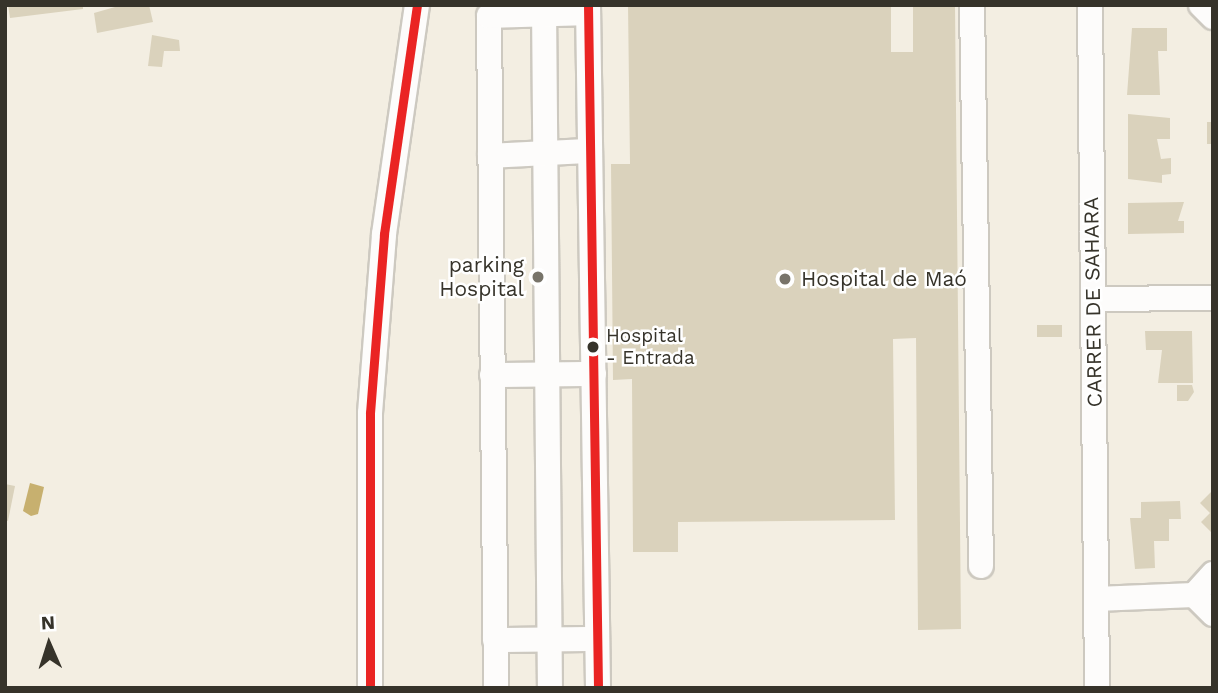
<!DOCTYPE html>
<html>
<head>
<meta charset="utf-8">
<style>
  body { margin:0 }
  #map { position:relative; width:1218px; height:693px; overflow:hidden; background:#f3eee2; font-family:"Work Sans",sans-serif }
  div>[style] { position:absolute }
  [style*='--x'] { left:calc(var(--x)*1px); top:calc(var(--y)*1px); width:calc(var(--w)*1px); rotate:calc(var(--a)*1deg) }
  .water>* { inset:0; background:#c7b06f }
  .building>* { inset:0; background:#dad2bc; transform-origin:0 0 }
  .roads { filter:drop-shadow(2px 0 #cdc9c0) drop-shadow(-2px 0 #cdc9c0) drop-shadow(0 2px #cdc9c0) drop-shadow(0 -2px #cdc9c0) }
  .minor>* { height:24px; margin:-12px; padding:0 12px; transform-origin:12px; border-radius:12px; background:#fdfcfb }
  .bus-1>* { height:9px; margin:-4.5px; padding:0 4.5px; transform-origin:4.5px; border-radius:4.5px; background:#ea2423 }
  .dots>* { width:19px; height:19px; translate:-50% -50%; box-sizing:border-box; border:4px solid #fff; border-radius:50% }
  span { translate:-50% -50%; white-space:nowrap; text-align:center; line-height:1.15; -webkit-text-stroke:5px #fff; paint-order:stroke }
  .bus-label { font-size:19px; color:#36332a }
  .left { translate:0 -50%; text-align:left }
  .poi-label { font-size:21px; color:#36332a }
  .right { translate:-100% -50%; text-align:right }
  .street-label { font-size:21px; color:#36332a }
  .frame { position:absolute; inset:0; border:7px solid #36332a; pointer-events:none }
  .north { position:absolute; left:14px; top:609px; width:70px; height:70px; -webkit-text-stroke:5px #fff; paint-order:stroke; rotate:357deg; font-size:19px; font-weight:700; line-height:28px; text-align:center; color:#36332a }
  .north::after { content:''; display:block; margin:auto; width:24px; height:32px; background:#36332a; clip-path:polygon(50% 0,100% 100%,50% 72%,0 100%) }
</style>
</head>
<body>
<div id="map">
  <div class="water">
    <div style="clip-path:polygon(30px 483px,44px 487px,38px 514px,31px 516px,23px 511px)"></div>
  </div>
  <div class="building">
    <div style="clip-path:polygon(8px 5px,83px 5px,83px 9px,10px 18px)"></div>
    <div style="clip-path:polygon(122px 5px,149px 5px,153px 22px,97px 33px,94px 13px)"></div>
    <div style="clip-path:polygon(628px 5px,891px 5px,891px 52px,913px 52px,913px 5px,955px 5px,961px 629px,918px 630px,916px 338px,893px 339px,895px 520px,678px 522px,678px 552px,633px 552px,632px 379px,613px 380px,611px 164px,630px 164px)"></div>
    <div style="clip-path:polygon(1132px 28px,1167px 28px,1167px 51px,1158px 51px,1160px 95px,1127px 95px)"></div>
    <div style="clip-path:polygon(152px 35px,179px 40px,180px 51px,164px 51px,162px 67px,148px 66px)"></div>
    <div style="clip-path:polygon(1128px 114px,1170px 118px,1170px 139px,1157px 139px,1161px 159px,1171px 158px,1171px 174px,1162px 175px,1162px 183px,1128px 179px)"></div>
    <div style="left:1207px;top:122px;width:6px;height:22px"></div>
    <div style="clip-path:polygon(1184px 202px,1178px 221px,1184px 221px,1184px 233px,1128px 234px,1128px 203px)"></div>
    <div style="left:1062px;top:325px;width:12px;height:25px;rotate:90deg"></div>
    <div style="clip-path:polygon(1145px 331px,1192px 331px,1193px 383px,1158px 383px,1162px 350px,1146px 350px)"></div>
    <div style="clip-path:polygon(1177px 385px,1192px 385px,1194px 392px,1188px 401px,1177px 401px)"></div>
    <div style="clip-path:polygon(5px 484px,15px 486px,8px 521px,5px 520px)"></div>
    <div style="clip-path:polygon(1213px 490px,1213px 531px,1211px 532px,1201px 522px,1210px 513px,1200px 503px)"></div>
    <div style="clip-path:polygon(1180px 501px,1181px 519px,1169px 519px,1169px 541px,1154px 541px,1155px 568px,1135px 569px,1130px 518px,1141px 518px,1141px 502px)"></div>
  </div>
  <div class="roads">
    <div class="minor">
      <div style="--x:544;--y:5;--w:683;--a:89.5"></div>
      <div style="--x:588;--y:5;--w:683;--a:89.16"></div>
      <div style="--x:972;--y:5;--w:561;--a:89.08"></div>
      <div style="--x:1090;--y:5;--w:683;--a:89.41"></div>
      <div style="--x:1201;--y:5;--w:17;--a:45"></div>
      <div style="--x:490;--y:156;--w:100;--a:-2.9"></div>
      <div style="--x:1093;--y:299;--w:120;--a:-0.5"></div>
      <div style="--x:492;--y:375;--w:102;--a:-0.6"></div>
      <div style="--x:1213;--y:574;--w:28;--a:132"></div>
      <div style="--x:1194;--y:595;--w:27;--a:45"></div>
      <div style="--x:1096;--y:599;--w:98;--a:-2.3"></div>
      <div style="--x:495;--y:640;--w:102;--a:-0.6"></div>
      <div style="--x:370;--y:688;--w:275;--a:-90"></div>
      <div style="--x:370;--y:413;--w:180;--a:-85.5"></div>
      <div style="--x:384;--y:234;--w:231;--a:-81.8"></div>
      <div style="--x:496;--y:688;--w:672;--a:-90.6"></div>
      <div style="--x:489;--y:16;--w:99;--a:-1.7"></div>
    </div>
  </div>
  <div class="bus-1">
    <div style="--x:588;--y:5;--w:683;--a:89.16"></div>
    <div style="--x:370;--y:688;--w:275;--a:-90"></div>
    <div style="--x:370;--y:413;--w:180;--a:-85.5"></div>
    <div style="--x:384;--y:234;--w:231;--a:-81.8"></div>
  </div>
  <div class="dots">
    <div style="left:538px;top:277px;background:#78746a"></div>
    <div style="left:785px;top:279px;background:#78746a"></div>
    <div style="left:593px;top:347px;background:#36332a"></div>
  </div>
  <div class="bus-label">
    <span class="left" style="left:606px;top:347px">Hospital<br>- Entrada</span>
  </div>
  <div class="poi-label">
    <span class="right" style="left:524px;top:277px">parking<br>Hospital</span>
    <span class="left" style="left:801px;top:279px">Hospital de Maó</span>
  </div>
  <div class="street-label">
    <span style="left:1093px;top:302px;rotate:-91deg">CARRER DE SAHARA</span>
  </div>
  <div class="frame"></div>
  <div class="north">N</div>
</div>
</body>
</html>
